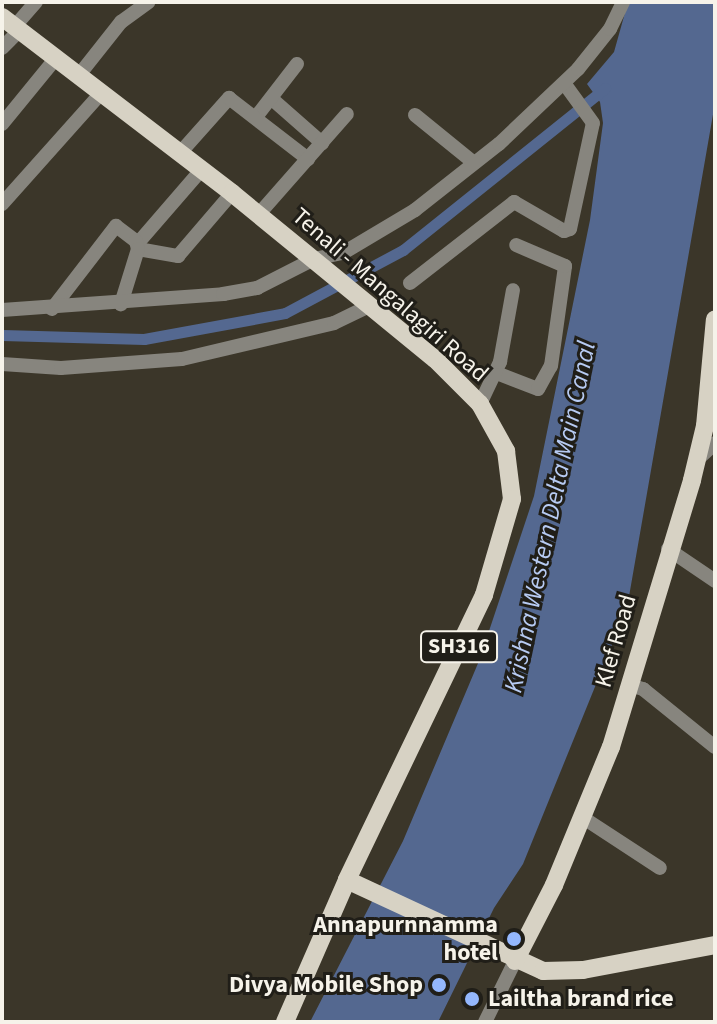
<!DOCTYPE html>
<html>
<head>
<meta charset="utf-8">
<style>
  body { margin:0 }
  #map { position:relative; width:717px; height:1024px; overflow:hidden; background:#3b3629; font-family:"Source Sans 3",sans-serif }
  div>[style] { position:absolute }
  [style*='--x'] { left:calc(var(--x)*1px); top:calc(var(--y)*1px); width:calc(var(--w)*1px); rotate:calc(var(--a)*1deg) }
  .water>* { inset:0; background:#546890 }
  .canal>* { height:11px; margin:-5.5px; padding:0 5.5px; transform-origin:5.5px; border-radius:5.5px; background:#546890 }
  .minor>* { height:14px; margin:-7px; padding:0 7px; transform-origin:7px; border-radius:7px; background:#87857e }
  .major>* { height:18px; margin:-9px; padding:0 9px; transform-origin:9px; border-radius:9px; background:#d7d2c4 }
  .dots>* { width:22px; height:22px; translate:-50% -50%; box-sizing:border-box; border:4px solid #201e18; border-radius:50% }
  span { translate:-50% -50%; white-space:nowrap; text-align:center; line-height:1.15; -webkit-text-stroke:6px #201e18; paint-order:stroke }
  .shield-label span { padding:2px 6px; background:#201e18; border:2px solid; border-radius:6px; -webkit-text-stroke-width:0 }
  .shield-label { font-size:22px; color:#f6f3ea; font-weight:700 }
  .street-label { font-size:24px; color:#f6f3ea }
  .poi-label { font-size:24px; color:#f6f3ea; font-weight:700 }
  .right { translate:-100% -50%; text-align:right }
  .left { translate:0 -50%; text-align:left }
  .water-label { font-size:26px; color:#b7cbf3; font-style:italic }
  .frame { position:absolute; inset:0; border:4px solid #f6f3ea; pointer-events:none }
</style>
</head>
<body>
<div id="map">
  <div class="water">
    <div style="clip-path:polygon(628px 2px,715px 2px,715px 103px,627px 608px,523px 864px,494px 908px,438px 1022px,310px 1022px,403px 841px,479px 661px,534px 496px,590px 220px,603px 123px,600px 102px,587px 84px,614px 52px)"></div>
  </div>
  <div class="canal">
    <div style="--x:2;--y:335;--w:142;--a:1.6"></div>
    <div style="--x:144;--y:339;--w:143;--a:-10.4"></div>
    <div style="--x:285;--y:313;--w:134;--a:-28.1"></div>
    <div style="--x:403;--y:250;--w:259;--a:-38.7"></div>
  </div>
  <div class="minor">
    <div style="--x:15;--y:26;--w:32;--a:-49"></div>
    <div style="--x:2;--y:48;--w:25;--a:-45"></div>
    <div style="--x:79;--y:75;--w:68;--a:-51.6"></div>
    <div style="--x:121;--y:22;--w:34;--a:-36"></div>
    <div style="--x:272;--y:99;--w:67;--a:41.3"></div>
    <div style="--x:415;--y:115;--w:76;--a:39.1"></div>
    <div style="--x:256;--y:117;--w:67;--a:-52.3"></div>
    <div style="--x:2;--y:124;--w:85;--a:-50.7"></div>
    <div style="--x:180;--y:153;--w:74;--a:-48.3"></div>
    <div style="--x:229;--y:98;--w:100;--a:37.7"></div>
    <div style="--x:2;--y:204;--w:150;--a:-48.2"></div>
    <div style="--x:259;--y:214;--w:133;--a:-48.7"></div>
    <div style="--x:138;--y:243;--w:98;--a:-49.1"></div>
    <div style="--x:138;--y:249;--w:41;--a:9.9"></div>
    <div style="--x:178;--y:256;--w:83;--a:-49.4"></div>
    <div style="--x:410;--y:283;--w:132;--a:-37.9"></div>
    <div style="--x:514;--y:202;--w:58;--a:30.1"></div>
    <div style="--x:564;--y:231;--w:6;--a:-18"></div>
    <div style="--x:570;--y:229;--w:108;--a:-77.8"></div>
    <div style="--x:593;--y:123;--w:49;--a:-125.9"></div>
    <div style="--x:52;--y:309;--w:105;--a:-52.4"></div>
    <div style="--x:116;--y:226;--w:25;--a:37"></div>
    <div style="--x:136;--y:241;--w:8;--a:76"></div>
    <div style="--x:138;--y:249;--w:58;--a:107.2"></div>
    <div style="--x:2;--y:310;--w:222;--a:-4.1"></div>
    <div style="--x:223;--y:294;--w:35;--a:-10"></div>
    <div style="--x:257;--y:288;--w:64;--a:-27"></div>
    <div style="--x:314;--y:259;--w:30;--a:-12"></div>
    <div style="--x:343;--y:253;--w:84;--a:-30.8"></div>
    <div style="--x:415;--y:210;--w:107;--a:-38.2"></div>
    <div style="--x:499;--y:144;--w:109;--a:-43.5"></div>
    <div style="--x:578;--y:69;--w:51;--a:-51.3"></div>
    <div style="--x:610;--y:29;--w:30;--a:-64"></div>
    <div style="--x:2;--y:364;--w:59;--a:3.9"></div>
    <div style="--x:61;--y:368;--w:121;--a:-4.3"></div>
    <div style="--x:182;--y:359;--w:156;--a:-13.3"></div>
    <div style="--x:334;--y:323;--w:41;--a:-25.9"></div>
    <div style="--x:494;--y:372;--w:47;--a:21.1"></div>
    <div style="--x:538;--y:389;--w:26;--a:-61"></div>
    <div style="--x:551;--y:366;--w:101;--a:-82"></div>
    <div style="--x:565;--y:266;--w:53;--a:-156.8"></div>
    <div style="--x:480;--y:404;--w:47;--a:-64.5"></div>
    <div style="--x:500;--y:362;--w:73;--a:-79.8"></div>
    <div style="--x:697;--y:460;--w:25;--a:-43"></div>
    <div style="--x:668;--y:549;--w:57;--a:34.2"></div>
    <div style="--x:629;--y:685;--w:15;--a:16"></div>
    <div style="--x:643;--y:689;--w:92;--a:38.9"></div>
    <div style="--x:582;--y:817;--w:93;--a:33.2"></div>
    <div style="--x:485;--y:1022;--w:68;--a:-63.8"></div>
  </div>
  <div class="major">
    <div style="--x:2;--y:17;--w:290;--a:37.4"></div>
    <div style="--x:232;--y:193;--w:262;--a:39.3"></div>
    <div style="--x:435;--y:359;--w:64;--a:45"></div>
    <div style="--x:480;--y:404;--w:54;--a:61"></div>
    <div style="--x:506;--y:451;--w:48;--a:82.9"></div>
    <div style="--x:512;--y:499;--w:100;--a:106.3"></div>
    <div style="--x:484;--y:595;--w:316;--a:115.7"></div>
    <div style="--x:347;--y:880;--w:155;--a:113.6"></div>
    <div style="--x:347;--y:880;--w:216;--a:24.9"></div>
    <div style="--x:543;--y:971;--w:40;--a:-1.4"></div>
    <div style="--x:583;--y:970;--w:134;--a:-10.7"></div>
    <div style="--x:515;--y:961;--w:85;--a:-62.8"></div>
    <div style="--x:554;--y:885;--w:149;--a:-67.6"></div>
    <div style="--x:611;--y:747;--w:279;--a:-73.1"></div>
    <div style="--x:692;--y:480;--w:56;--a:-76.5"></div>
    <div style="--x:705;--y:426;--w:107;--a:-84.7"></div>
  </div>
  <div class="dots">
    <div style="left:514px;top:939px;background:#94b7fd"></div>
    <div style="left:439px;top:985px;background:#94b7fd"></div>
    <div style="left:472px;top:999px;background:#94b7fd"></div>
  </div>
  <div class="shield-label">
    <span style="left:459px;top:647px">SH316</span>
  </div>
  <div class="street-label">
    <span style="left:390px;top:295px;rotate:41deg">Tenali - Mangalagiri Road</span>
    <span style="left:616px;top:641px;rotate:-74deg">Klef Road</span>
  </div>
  <div class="poi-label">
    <span class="right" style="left:498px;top:939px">Annapurnnamma<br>hotel</span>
    <span class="right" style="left:423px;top:985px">Divya Mobile Shop</span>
    <span class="left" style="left:488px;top:999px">Lailtha brand rice</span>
  </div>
  <div class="water-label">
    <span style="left:550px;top:517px;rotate:-78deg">Krishna Western Delta Main Canal</span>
  </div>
  <div class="frame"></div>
</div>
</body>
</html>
